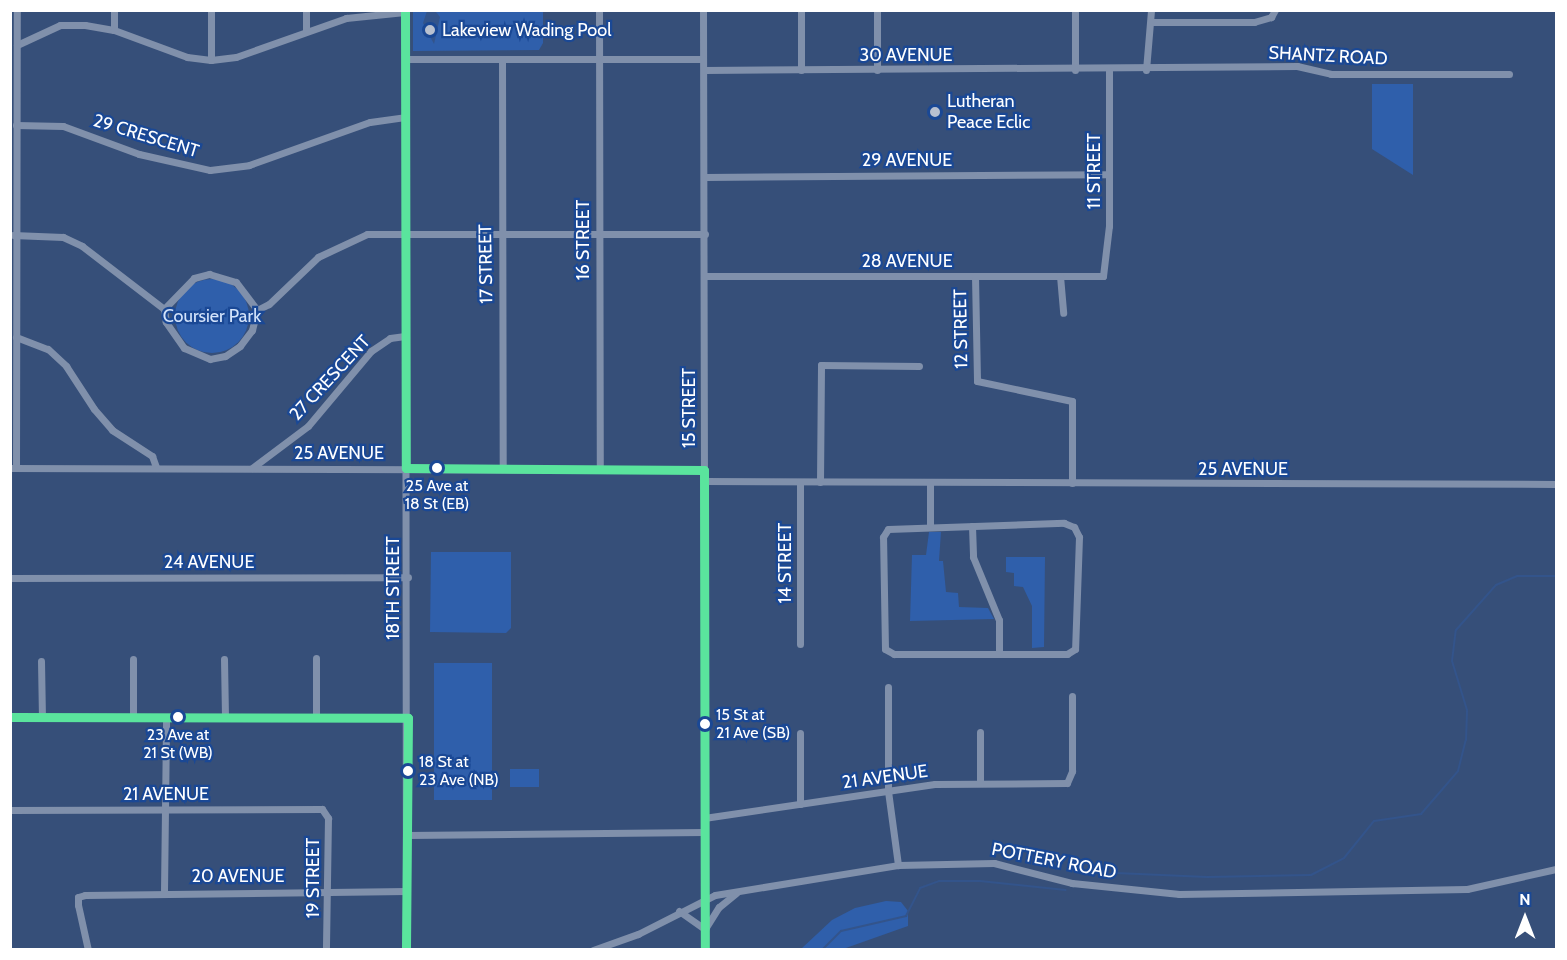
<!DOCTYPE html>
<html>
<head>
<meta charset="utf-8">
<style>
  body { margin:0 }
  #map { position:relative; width:1567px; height:960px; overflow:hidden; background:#364f79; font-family:Cabin,sans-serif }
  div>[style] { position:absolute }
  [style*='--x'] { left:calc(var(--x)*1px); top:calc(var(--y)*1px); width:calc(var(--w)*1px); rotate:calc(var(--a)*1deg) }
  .green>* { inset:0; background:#2f5fab; transform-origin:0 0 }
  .round { border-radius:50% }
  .water>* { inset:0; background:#33548b }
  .stream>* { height:2px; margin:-1px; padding:0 1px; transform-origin:1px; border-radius:1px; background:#33548b }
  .minor>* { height:7px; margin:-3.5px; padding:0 3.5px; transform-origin:3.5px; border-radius:3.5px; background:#8090ab }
  .bus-1>* { height:9px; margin:-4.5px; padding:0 4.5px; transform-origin:4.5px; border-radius:4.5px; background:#5ae49d }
  .dots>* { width:16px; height:16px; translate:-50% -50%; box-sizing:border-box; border:3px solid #1a4895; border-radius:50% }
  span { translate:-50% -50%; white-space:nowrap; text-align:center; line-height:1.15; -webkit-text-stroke:4.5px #1a4895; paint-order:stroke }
  .bus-label { font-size:16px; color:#fff }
  .left { translate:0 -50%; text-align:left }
  .poi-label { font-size:18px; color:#fff }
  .street-label { font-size:18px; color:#fff }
  .park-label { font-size:18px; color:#d3e3fb }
  .frame { position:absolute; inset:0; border:12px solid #fff; pointer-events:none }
  .north { position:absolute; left:1495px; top:888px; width:60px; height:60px; -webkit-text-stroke:4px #1a4895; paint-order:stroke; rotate:0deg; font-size:16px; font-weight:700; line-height:24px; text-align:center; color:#fff }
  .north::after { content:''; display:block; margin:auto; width:21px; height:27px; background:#fff; clip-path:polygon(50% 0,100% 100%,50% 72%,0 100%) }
</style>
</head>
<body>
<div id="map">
  <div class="green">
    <div style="clip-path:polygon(413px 11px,543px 11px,543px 43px,539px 50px,413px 51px)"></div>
    <div style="clip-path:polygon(1372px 84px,1413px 84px,1413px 175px,1372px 149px)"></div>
    <div class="round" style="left:175px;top:279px;width:74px;height:74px"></div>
    <div style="clip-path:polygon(929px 532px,941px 532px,939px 561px,943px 561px,946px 592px,958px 593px,959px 607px,988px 608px,994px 619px,910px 621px,912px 555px,926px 555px)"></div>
    <div style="clip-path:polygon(431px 552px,511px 552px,511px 628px,506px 633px,430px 632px)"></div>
    <div style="clip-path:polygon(1006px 557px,1045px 557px,1044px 647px,1032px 648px,1032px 606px,1023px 587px,1014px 586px,1014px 573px,1006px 572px)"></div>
    <div style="left:434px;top:663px;width:58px;height:137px"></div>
    <div style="left:539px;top:769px;width:18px;height:29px;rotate:90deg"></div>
    <div style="clip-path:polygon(886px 901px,901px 902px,908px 911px,908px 926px,843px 949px,801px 949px,832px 920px,855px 908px)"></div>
  </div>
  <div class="water">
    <div style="clip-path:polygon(427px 11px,436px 12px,440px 17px,434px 44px,423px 23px)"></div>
  </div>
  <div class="stream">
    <div style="--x:1105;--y:877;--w:12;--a:-20"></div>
    <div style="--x:1116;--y:873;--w:91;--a:2.5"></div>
    <div style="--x:1207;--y:877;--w:104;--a:-1.1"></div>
    <div style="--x:1311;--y:875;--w:37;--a:-27"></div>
    <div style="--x:1344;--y:858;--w:48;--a:-51"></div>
    <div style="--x:1374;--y:821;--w:48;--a:-8.5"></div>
    <div style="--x:1421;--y:814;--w:57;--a:-49.3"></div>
    <div style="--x:1458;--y:771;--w:32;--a:-76"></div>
    <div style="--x:1466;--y:740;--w:30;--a:-88"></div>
    <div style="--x:1467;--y:710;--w:51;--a:-107"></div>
    <div style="--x:1452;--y:661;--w:31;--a:-83"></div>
    <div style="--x:1456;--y:630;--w:60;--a:-48.4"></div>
    <div style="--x:1496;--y:585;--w:23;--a:-23"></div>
    <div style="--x:1517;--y:576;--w:39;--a:0"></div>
    <div style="--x:822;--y:950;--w:27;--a:-45"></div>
    <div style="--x:841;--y:931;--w:67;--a:-13"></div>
    <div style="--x:906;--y:916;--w:31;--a:-63"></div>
    <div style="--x:920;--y:888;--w:20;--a:-20"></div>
    <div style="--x:939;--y:881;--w:41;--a:0"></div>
    <div style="--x:980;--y:881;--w:86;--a:6"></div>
  </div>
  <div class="minor">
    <div style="--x:114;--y:10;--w:20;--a:90"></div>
    <div style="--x:211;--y:10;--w:50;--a:90"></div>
    <div style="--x:405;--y:10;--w:940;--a:89.94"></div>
    <div style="--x:599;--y:10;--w:459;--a:89.9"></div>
    <div style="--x:703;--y:10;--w:940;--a:89.88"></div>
    <div style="--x:877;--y:10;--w:60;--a:90"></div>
    <div style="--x:1075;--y:10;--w:60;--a:90"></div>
    <div style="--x:1151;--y:22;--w:103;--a:0"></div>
    <div style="--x:1254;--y:22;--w:18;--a:-16"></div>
    <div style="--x:1271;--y:17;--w:8;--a:-60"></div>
    <div style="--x:306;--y:30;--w:20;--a:-90"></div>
    <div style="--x:17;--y:45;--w:47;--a:-24.9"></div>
    <div style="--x:60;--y:25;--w:25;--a:0"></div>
    <div style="--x:85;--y:25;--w:29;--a:10"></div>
    <div style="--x:114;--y:30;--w:78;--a:20.3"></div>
    <div style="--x:187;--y:57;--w:24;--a:7"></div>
    <div style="--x:211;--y:60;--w:25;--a:-7"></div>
    <div style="--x:236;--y:57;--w:117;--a:-19.5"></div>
    <div style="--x:346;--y:18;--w:59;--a:-5.8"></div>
    <div style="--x:405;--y:59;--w:298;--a:0"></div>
    <div style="--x:502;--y:59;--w:410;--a:89.9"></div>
    <div style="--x:704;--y:70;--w:593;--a:-0.39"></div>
    <div style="--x:1297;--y:66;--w:35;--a:13"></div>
    <div style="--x:1331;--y:74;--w:178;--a:0"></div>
    <div style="--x:801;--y:70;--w:60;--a:-90"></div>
    <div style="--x:1146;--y:70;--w:60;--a:-85.2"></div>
    <div style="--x:16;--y:125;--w:47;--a:1.2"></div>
    <div style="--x:63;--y:126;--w:81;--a:20.2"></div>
    <div style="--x:139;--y:154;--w:73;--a:12.7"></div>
    <div style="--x:210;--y:170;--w:39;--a:-7"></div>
    <div style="--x:249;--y:165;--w:128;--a:-19.6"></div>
    <div style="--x:370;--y:122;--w:35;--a:-8"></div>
    <div style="--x:705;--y:177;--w:404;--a:-0.4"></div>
    <div style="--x:13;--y:235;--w:50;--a:2.3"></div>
    <div style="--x:63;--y:237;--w:21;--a:25"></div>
    <div style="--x:82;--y:246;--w:103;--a:37.5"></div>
    <div style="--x:209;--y:274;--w:28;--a:17"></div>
    <div style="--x:236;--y:282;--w:35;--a:53"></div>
    <div style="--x:257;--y:310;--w:21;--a:104"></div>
    <div style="--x:252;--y:330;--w:20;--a:127"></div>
    <div style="--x:240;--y:346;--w:18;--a:146"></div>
    <div style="--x:225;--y:356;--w:15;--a:169"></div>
    <div style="--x:210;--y:359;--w:28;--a:-157"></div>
    <div style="--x:184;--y:348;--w:32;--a:-125"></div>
    <div style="--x:166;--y:322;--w:13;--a:-99"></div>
    <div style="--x:164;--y:309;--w:43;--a:-45.9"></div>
    <div style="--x:194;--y:278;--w:16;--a:-15"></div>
    <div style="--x:705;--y:276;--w:398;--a:0"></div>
    <div style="--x:1103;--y:276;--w:50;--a:-83.2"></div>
    <div style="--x:1109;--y:226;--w:155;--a:-90"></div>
    <div style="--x:975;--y:276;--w:105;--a:88.9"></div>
    <div style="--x:977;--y:381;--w:97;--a:11.9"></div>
    <div style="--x:1072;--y:401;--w:82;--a:90"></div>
    <div style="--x:1060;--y:276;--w:37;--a:85"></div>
    <div style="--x:257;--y:310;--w:13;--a:-27"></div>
    <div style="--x:269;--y:304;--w:68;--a:-43.8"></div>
    <div style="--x:318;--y:257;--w:54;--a:-25.1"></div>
    <div style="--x:367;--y:234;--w:338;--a:0"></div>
    <div style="--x:16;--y:337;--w:34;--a:21"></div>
    <div style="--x:48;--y:349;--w:25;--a:43"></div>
    <div style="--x:66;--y:366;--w:51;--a:56.9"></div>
    <div style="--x:94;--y:409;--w:28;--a:49"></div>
    <div style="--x:112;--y:430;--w:48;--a:33"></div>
    <div style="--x:152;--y:456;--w:12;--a:70"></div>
    <div style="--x:10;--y:468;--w:694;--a:0.17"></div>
    <div style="--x:16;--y:468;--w:458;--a:-89.9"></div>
    <div style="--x:252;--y:468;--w:70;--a:-36.9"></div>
    <div style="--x:308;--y:426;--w:98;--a:-50"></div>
    <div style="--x:371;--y:351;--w:23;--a:-34"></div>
    <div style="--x:390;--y:338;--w:15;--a:-8"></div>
    <div style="--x:704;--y:481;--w:852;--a:0.2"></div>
    <div style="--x:800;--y:482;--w:162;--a:90"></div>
    <div style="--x:820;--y:482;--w:117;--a:-89.5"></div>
    <div style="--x:821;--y:365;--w:98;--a:0.6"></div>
    <div style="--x:930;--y:483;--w:44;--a:90"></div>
    <div style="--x:1064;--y:523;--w:11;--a:22"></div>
    <div style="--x:1074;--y:527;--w:11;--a:63"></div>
    <div style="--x:1079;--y:537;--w:112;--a:92"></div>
    <div style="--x:1075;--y:649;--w:9;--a:148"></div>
    <div style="--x:1067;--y:654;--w:173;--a:180"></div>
    <div style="--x:894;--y:654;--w:10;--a:-151"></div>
    <div style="--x:885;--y:649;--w:112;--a:-91"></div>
    <div style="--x:883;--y:537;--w:9;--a:-58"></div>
    <div style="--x:888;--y:529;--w:176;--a:-2"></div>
    <div style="--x:972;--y:526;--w:31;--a:88"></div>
    <div style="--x:973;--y:557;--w:68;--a:67.6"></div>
    <div style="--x:999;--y:620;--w:34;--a:90"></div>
    <div style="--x:10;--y:578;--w:398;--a:-0.1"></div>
    <div style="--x:316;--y:658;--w:59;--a:90"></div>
    <div style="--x:133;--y:659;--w:58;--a:90"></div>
    <div style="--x:224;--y:659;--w:58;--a:89"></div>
    <div style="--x:41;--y:661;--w:57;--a:89"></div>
    <div style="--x:888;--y:687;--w:104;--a:90"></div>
    <div style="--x:888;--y:791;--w:75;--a:82.3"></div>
    <div style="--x:10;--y:717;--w:398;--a:0.1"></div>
    <div style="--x:800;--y:733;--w:71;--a:90"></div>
    <div style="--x:980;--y:782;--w:50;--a:-90"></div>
    <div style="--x:10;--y:810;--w:312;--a:-0.2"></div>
    <div style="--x:322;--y:809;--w:11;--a:56"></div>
    <div style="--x:328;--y:818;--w:132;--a:90.9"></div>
    <div style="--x:704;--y:818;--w:233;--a:-8.4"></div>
    <div style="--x:935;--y:784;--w:132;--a:-0.4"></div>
    <div style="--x:1067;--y:783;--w:13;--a:-67"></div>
    <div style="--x:1072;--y:771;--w:75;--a:-90"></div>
    <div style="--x:407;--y:835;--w:297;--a:-0.6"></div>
    <div style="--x:164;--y:891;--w:174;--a:-89.3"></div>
    <div style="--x:679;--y:911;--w:32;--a:35"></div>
    <div style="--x:705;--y:929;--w:26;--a:-58"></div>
    <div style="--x:719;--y:907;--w:22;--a:-39"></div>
    <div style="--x:88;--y:950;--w:46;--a:-102.5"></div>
    <div style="--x:78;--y:905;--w:8;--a:-90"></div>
    <div style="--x:78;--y:897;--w:7;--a:-16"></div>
    <div style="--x:85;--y:895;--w:321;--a:-0.7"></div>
    <div style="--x:593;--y:950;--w:48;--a:-19.6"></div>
    <div style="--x:638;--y:934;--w:86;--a:-26.9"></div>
    <div style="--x:715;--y:895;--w:185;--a:-9.3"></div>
    <div style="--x:898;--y:865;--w:96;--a:-1.2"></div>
    <div style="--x:994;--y:863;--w:81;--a:14.4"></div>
    <div style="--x:1072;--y:883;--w:108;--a:5.9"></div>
    <div style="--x:1179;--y:894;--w:288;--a:-1"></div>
    <div style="--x:1467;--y:889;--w:91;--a:-12.7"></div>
  </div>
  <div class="bus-1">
    <div style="--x:405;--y:10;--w:458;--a:89.9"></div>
    <div style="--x:406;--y:468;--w:298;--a:0.4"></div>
    <div style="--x:704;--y:470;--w:480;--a:89.9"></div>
    <div style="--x:10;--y:717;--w:398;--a:0.1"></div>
    <div style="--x:408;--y:718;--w:232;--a:90.5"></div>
  </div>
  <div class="dots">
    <div style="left:430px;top:30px;background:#b9c1d0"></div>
    <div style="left:935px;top:112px;background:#b9c1d0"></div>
    <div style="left:437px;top:468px;background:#fff"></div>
    <div style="left:178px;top:717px;background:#fff"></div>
    <div style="left:705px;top:724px;background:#fff"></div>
    <div style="left:408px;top:771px;background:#fff"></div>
  </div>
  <div class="bus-label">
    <span style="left:437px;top:495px">25 Ave at<br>18 St (EB)</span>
    <span class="left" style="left:716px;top:724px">15 St at<br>21 Ave (SB)</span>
    <span style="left:178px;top:744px">23 Ave at<br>21 St (WB)</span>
    <span class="left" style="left:419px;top:771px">18 St at<br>23 Ave (NB)</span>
  </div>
  <div class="poi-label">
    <span class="left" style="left:442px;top:30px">Lakeview Wading Pool</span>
    <span class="left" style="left:947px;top:112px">Lutheran<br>Peace Eclic</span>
  </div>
  <div class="street-label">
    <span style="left:906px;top:55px">30 AVENUE</span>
    <span style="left:1328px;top:56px;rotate:3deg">SHANTZ ROAD</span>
    <span style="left:146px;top:136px;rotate:17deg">29 CRESCENT</span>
    <span style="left:907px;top:160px">29 AVENUE</span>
    <span style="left:1094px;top:171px;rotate:-90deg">11 STREET</span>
    <span style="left:583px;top:240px;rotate:-90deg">16 STREET</span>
    <span style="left:907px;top:261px">28 AVENUE</span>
    <span style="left:486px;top:264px;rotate:-91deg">17 STREET</span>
    <span style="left:961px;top:329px;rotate:-91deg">12 STREET</span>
    <span style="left:330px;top:378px;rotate:-47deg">27 CRESCENT</span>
    <span style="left:689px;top:408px;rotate:-90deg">15 STREET</span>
    <span style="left:339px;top:453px">25 AVENUE</span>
    <span style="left:1243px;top:469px">25 AVENUE</span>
    <span style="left:209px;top:562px">24 AVENUE</span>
    <span style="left:785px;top:563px;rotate:-90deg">14 STREET</span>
    <span style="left:393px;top:588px;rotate:-90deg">18TH STREET</span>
    <span style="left:885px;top:777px;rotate:-8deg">21 AVENUE</span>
    <span style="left:166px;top:794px">21 AVENUE</span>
    <span style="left:1054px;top:861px;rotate:11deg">POTTERY ROAD</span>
    <span style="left:238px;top:876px">20 AVENUE</span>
    <span style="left:313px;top:878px;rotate:-90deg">19 STREET</span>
  </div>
  <div class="park-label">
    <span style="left:212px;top:316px">Coursier Park</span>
  </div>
  <div class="frame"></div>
  <div class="north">N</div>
</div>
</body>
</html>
